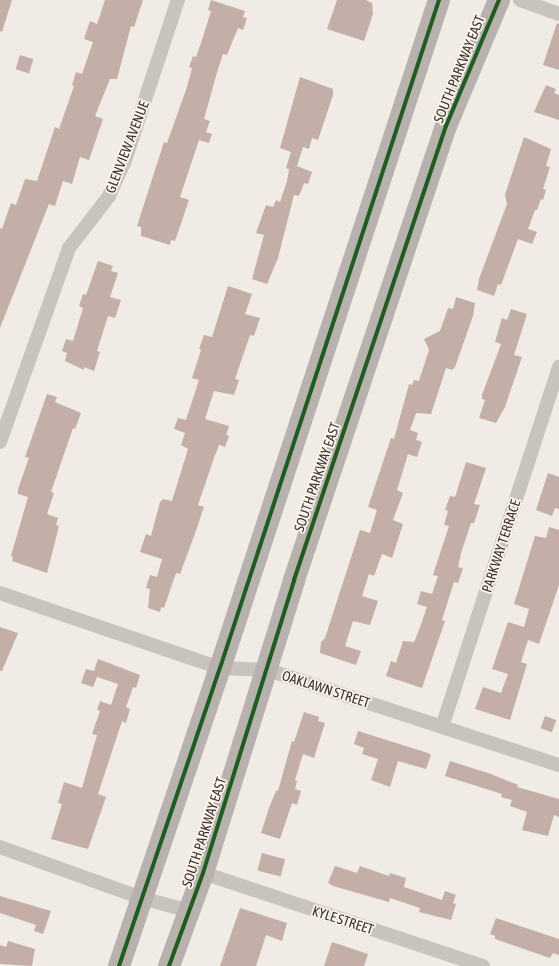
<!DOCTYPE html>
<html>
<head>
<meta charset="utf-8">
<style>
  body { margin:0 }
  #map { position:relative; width:559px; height:966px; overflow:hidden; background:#f0ebe5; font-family:"Asap Condensed",sans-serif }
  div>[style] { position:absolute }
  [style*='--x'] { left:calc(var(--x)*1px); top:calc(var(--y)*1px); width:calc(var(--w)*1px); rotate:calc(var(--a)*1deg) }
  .building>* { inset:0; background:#c3afa7; transform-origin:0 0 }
  .minor>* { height:14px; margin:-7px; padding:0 7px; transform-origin:7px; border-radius:7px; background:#c9c3be }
  .primary>* { height:22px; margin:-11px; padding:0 11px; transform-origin:11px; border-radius:11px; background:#b8b1ad }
  .cycleway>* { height:4px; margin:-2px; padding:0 2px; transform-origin:2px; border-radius:2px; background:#1b5e20 }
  span { translate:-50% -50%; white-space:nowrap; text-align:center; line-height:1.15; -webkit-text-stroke:3.5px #fbf5ee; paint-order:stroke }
  .street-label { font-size:14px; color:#3b302b }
</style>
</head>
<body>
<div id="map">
  <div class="building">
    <div style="clip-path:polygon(0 0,12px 0,2px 32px,0 31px)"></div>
    <div style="clip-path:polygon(105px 0,143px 0,134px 27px,131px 26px,117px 79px,110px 79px,95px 116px,103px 119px,89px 160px,80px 157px,72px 184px,63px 181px,55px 206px,49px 204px,0 328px,0 228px,2px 229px,11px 203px,16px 205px,25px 179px,37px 181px,55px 127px,59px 129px,74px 86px,72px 85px,76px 72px,82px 74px,93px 42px,84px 39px,90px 21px,97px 24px)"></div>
    <div style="clip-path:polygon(211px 0,245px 11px,243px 17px,247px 18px,243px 30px,238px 28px,227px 55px,223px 54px,218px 69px,204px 119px,210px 121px,206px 132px,212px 134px,209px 143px,199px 140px,180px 197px,189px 200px,175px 241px,171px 240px,170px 245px,141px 236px,141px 227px,137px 226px,164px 142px,167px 143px,187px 87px,192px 68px,189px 67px,193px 56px,196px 57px,202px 40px,211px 11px,208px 10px)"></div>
    <div style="clip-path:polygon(337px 0,366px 0,372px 3px,373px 14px,364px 41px,327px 29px)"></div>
    <div style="clip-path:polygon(557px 23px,559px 24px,559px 70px,543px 65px)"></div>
    <div style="left:20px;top:55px;width:14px;height:15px;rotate:17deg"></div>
    <div style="clip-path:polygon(300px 77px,333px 89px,333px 95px,318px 140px,312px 138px,309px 149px,303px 147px,297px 166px,312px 172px,308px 184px,304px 183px,299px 196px,294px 195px,278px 258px,267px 284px,252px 279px,264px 235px,256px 233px,266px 205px,273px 207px,276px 200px,280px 202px,287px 181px,289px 169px,286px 168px,291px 152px,280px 148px)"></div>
    <div style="clip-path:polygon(546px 85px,556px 89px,554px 93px,559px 95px,559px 120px,534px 112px)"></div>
    <div style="clip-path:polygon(524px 137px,551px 149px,546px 166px,550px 167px,543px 189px,546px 190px,543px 200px,541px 199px,537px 210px,535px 210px,528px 229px,537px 232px,532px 244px,518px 239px,501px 285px,498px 284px,494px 296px,477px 290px,479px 279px,507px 204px,505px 195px)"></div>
    <div style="clip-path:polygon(98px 261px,113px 266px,111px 271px,118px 273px,110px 297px,121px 300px,115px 318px,108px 316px,97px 351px,100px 352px,94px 371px,84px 367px,84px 370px,65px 361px,67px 353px,62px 351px,66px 339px,73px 341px,83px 308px,79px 306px,83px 294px,86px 295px)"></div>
    <div style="clip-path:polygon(228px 286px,252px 294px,245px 314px,260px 318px,254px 336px,250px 335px,235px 379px,239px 380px,234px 395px,214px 391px,205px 419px,229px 426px,226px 435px,229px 436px,225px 447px,219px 445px,214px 458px,198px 505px,204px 507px,193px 539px,180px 574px,176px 573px,164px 608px,161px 607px,160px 612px,148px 608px,150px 589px,146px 588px,150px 575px,157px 577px,162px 559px,140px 552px,146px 534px,151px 536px,160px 502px,163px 499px,172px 501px,188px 449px,181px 445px,185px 433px,174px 429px,178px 418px,186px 420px,199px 380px,192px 378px,201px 350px,199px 349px,204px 335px,212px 337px)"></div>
    <div style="clip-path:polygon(456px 297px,475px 303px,473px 316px,455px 367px,452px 370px,446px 368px,431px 414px,416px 413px,410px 430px,418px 433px,416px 440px,422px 442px,417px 457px,408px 454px,397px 490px,403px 493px,393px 520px,403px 524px,392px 558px,382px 554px,374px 576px,369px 574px,362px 596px,378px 601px,370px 625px,353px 621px,345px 646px,361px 651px,356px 665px,320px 653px,321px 642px,325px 638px,360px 530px,370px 533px,377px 510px,368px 507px,391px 438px,394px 439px,409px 384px,412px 385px,414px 380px,419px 381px,429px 350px,424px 339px,440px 331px,448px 308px,453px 309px)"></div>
    <div style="clip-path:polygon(511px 309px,527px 314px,514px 355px,522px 357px,505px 407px,496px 423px,479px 418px,485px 400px,482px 399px,482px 395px,501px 344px,495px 342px,502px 318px,507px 320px)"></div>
    <div style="clip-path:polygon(47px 394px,57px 397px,55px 402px,81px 413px,75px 429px,73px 428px,51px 492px,54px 493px,47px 514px,58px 518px,56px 525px,59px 526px,47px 573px,12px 561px,13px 557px,11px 556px,28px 497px,18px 494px,18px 489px,29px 458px,25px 457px)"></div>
    <div style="clip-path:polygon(466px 462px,486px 468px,474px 504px,480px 505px,474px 523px,471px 523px,461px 553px,458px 567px,463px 568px,458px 583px,454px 582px,442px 620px,445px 621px,422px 688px,386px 676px,391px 661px,396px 663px,403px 641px,414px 642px,419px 630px,427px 607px,417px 604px,421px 591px,432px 594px,438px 576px,433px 575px,449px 526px,444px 525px,448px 511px,445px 510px,450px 496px,455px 497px)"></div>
    <div style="clip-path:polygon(548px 473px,559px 477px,559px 509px,555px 508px,552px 516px,536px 510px)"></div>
    <div style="clip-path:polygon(549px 527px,559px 530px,559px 585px,539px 644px,528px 640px,521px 662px,527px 664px,510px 720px,475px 709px,483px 687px,501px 693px,508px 674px,492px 669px,508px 622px,524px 627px,529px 609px,514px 604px,535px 536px,546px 538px)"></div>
    <div style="clip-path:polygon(0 627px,18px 633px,2px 671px,0 671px)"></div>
    <div style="clip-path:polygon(98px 659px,140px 675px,136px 688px,133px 687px,126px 707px,130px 709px,126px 723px,122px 721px,98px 794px,106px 797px,88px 849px,51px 839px,62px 804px,58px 803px,64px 782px,82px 788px,97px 735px,92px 734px,100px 711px,97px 710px,100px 701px,111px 705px,118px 684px,97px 677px,93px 687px,81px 683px,86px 669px,94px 671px)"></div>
    <div style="clip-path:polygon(304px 712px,319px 717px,318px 721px,325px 723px,314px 758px,303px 754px,295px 780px,297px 781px,295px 789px,301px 791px,297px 805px,292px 803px,280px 839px,261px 833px,269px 808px,276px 791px,278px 791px,292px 741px,294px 742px)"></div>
    <div style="left:545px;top:716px;width:12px;height:13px;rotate:20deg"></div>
    <div style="clip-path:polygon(358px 731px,428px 753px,431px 755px,426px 769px,398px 761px,390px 787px,371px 780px,378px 759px,362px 754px,364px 748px,354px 744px)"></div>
    <div style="clip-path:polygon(450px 761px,488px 773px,518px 785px,517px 787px,559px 799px,559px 817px,554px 815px,548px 836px,522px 830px,527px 812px,510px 806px,512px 800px,501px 797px,502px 794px,445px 776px)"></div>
    <div style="left:262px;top:853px;width:24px;height:18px;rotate:15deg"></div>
    <div style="clip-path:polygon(335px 866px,357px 873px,360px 866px,389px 876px,390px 873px,406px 878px,404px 887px,442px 900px,445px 891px,456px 895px,453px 903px,456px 904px,451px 920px,419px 912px,420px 908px,390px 898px,389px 902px,333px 886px,328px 883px)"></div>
    <div style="clip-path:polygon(0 896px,51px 911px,43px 934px,34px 931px,36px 925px,0 913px)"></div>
    <div style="clip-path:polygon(240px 908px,287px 923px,282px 941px,266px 935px,256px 966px,220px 966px)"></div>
    <div style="clip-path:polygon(496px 918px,559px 939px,559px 955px,553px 953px,550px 958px,495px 939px,495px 936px,490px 934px)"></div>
    <div style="clip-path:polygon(8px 941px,35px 949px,32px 966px,0 964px,0 945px,6px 947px)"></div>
    <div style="clip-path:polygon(332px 942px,368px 954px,364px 966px,324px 966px)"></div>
  </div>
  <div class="minor">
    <div style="--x:520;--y:0;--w:41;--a:19.7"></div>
    <div style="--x:0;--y:442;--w:206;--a:-70.4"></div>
    <div style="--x:69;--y:248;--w:66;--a:-52.4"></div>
    <div style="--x:109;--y:196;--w:36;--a:-66"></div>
    <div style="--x:124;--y:163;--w:172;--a:-71.7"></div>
    <div style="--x:0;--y:593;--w:232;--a:18.8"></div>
    <div style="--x:220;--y:668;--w:48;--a:2.4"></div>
    <div style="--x:268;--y:670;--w:306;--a:18.1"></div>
    <div style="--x:442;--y:727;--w:379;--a:-72"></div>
    <div style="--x:0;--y:847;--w:151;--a:19.8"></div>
    <div style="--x:142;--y:898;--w:49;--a:15.5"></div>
    <div style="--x:203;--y:873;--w:295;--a:18.4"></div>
  </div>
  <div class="primary">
    <div style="--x:119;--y:966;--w:315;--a:-71.3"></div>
    <div style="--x:220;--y:668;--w:703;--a:-71.85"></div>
    <div style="--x:169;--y:966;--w:99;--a:-69.9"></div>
    <div style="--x:203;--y:873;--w:307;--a:-72.7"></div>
    <div style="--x:294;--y:580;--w:479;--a:-71.5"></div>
    <div style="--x:446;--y:126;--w:137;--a:-67.2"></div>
  </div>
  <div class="cycleway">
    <div style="--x:119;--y:966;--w:315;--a:-71.3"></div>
    <div style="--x:220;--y:668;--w:703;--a:-71.85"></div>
    <div style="--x:169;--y:966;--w:99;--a:-69.9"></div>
    <div style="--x:203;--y:873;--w:307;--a:-72.7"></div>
    <div style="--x:294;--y:580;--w:479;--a:-71.5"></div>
    <div style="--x:446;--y:126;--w:137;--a:-67.2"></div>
  </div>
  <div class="street-label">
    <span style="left:459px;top:69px;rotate:-68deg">SOUTH PARKWAY EAST</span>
    <span style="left:127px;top:147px;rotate:-69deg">GLENVIEW AVENUE</span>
    <span style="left:317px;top:477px;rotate:-71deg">SOUTH PARKWAY EAST</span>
    <span style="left:501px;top:546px;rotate:-72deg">PARKWAY TERRACE</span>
    <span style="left:326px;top:689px;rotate:18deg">OAKLAWN STREET</span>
    <span style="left:204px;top:832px;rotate:-72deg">SOUTH PARKWAY EAST</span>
    <span style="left:343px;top:920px;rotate:18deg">KYLE STREET</span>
  </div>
</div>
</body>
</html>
